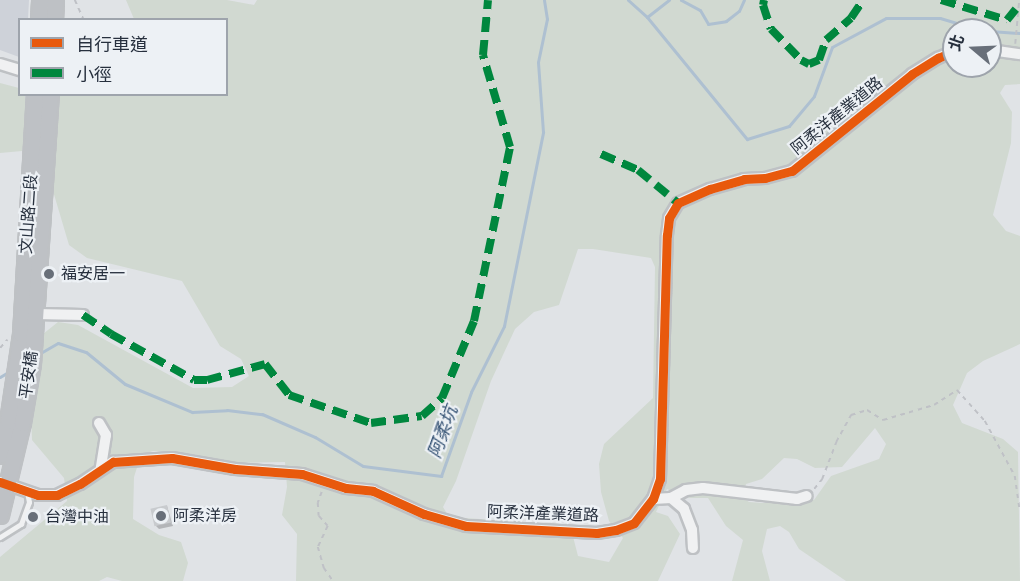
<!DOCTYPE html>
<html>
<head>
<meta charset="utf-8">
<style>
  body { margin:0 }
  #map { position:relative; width:1020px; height:581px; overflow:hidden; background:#e0e3e6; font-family:"Roboto Condensed","Noto Sans TC",sans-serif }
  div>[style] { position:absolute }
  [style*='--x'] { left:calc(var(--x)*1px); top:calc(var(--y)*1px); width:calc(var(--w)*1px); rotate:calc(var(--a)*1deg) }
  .built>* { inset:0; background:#ced2d9 }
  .green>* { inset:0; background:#d1d9d1 }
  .shadow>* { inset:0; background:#0003 }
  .stream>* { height:3px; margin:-1.5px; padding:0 1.5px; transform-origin:1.5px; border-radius:1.5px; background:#aec0d1 }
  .building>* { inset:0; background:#c8cbce; transform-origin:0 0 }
  .path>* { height:1.5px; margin-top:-0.75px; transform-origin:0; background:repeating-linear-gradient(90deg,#bfc1c6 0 4.5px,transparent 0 9px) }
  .roads { filter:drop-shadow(2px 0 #bec1c4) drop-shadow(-2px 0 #bec1c4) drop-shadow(0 2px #bec1c4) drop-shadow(0 -2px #bec1c4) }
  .lane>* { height:5px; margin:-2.5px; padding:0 2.5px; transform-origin:2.5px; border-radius:2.5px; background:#f0f1f2 }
  .street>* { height:10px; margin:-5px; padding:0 5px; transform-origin:5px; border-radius:5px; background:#f0f1f2 }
  .secondary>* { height:15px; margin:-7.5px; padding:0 7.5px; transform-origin:7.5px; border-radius:7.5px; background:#bec1c5 }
  .quiet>* { height:8px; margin-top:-4px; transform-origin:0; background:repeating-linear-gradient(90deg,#00873e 0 15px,transparent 0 23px) }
  .cycleway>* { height:9px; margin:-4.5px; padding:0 4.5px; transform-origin:4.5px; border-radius:4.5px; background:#e8590c }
  .dots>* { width:16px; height:16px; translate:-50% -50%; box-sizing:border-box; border:3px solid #edf1f5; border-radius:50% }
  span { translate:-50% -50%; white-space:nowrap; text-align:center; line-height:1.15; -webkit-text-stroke:4.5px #edf1f5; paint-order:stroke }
  .street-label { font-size:16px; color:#27303e }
  .poi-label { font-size:16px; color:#27303e }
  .left { translate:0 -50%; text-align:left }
  .water-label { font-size:18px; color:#325072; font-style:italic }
  .legend { position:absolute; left:18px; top:18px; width:210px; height:78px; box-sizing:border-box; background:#edf1f5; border:2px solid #9ea4ac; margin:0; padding:8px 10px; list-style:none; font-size:18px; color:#27303e }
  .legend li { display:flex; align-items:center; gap:12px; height:30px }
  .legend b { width:30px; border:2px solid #9ea4ac }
  .north { position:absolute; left:942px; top:18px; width:60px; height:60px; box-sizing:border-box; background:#edf1f5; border:2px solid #9ea4ac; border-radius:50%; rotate:289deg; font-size:16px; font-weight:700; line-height:24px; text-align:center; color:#27303e }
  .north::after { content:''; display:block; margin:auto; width:21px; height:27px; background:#686f79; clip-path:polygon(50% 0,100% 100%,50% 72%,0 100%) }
</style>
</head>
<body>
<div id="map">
  <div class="built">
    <div style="clip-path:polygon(0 0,29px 0,28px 19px,20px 20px,19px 57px,0 50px)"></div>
  </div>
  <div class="green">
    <div style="clip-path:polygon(evenodd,126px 0,227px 0,254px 5px,257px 0,1020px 0,1020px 84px,1005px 85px,1000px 93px,1012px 112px,1011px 143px,993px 215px,1006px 231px,1020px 236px,1020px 344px,983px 361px,967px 373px,953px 405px,962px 423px,1003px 439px,1018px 452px,1020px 581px,846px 581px,799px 549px,789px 532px,780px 526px,767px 529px,762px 551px,770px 581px,732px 581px,743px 540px,726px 526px,708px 498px,690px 498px,667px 489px,656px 512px,668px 516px,680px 534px,658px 581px,296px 581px,297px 534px,282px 515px,287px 487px,285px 462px,234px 463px,192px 454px,153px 451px,141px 455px,134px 477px,133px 519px,159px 535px,181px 542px,188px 563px,183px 581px,122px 581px,107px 577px,99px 581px,0 581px,0 557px,67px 501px,64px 478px,32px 440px,31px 412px,43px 334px,58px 322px,78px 325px,193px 388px,232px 387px,249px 376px,241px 359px,220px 346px,182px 281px,87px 258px,69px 245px,53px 191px,60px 95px,226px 94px,226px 20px,134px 19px,126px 0,954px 30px,990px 30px,990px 66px,954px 66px,954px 30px,126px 0,578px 249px,593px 249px,651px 258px,655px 267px,653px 398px,604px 444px,599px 464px,601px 492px,609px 521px,623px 538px,609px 562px,578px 556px,570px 525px,449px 517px,443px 507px,456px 481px,491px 381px,515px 329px,534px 312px,559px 305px,578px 249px,126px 0,875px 428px,886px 444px,879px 459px,831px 476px,814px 500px,763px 503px,749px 502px,743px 498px,746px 484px,762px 479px,784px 458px,797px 459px,815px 468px,842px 467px,875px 428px)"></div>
    <div style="clip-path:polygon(0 83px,19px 88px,20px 94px,25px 95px,26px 132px,22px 151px,0 153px)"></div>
  </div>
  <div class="shadow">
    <div style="clip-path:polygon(167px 506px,173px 526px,159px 529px,156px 526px)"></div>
  </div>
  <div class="stream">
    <div style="--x:628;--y:0;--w:25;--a:42"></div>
    <div style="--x:647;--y:17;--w:158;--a:50.7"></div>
    <div style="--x:747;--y:139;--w:44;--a:-17.2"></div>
    <div style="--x:789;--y:126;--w:39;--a:-50"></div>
    <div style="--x:814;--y:96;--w:52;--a:-69.8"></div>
    <div style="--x:832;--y:47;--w:61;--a:-28.2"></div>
    <div style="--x:886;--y:18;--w:54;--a:0"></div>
    <div style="--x:940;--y:18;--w:42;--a:16.7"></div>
    <div style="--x:681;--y:0;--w:21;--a:28"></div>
    <div style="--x:700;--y:10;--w:16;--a:60"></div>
    <div style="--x:708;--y:24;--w:18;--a:-9"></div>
    <div style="--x:726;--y:21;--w:16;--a:-38"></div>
    <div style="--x:739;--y:11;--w:12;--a:-66"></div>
    <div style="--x:647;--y:17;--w:28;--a:-38"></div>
    <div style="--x:990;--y:31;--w:30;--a:4"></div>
    <div style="--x:37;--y:355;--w:24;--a:-30"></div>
    <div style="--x:58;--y:343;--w:29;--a:18"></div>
    <div style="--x:86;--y:352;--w:50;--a:39.4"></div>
    <div style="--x:125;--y:384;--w:73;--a:22.7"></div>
    <div style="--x:192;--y:412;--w:35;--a:-3"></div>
    <div style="--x:227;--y:410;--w:35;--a:7"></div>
    <div style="--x:262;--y:414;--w:58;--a:23.5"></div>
    <div style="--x:315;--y:437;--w:56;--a:31.1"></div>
    <div style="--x:363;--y:466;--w:79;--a:7.3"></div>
    <div style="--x:441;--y:476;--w:89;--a:-70.3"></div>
    <div style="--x:471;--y:392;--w:74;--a:-63.4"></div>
    <div style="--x:504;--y:326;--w:198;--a:-78.6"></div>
    <div style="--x:543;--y:132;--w:70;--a:-94.1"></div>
    <div style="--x:538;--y:62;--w:44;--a:-78.2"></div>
    <div style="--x:547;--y:19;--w:19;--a:-99"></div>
    <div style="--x:0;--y:377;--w:12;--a:-31"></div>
  </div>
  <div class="building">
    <div style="left:167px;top:505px;width:18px;height:17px;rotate:77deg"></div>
  </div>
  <div class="path">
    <div style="--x:75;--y:0;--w:22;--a:66"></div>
    <div style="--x:1015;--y:44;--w:44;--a:-84.8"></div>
    <div style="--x:0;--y:348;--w:11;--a:-49"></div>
    <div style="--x:814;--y:489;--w:13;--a:-51"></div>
    <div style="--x:822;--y:479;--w:40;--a:-69"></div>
    <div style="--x:836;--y:442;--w:31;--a:-61"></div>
    <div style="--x:851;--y:415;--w:17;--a:-17"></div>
    <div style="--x:867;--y:410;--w:19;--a:32"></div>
    <div style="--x:883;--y:420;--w:53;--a:-16.4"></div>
    <div style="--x:934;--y:405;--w:27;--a:-33"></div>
    <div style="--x:957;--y:390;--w:42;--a:47.9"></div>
    <div style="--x:985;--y:421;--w:63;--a:61.4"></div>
    <div style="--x:1015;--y:476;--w:34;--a:82"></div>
    <div style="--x:322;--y:492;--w:12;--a:110"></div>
    <div style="--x:318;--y:503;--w:13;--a:86"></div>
    <div style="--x:319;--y:516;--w:13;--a:48"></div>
    <div style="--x:328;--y:526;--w:23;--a:115"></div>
    <div style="--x:318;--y:547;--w:22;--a:74"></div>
    <div style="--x:324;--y:568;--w:16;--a:55"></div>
  </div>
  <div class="roads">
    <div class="lane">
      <div style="--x:0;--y:537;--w:25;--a:-32"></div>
      <div style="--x:21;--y:524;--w:23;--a:-70"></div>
      <div style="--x:29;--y:502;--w:10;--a:-101"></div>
    </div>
    <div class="street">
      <div style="--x:990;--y:50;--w:30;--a:8"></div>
      <div style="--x:0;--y:64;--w:21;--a:17"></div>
      <div style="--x:36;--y:314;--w:47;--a:1.2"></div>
      <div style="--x:99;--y:423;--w:14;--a:60"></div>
      <div style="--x:106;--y:435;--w:33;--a:99"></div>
      <div style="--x:0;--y:482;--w:40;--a:18.9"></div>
      <div style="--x:38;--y:495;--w:19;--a:0"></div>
      <div style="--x:57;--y:495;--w:25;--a:-26"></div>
      <div style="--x:80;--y:484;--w:40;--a:-34"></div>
      <div style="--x:113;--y:462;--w:59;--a:-3.9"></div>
      <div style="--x:172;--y:458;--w:64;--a:9.9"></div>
      <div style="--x:235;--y:469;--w:67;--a:4.3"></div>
      <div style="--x:302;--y:474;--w:46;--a:17.7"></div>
      <div style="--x:346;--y:488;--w:27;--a:6"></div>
      <div style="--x:373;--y:491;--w:56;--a:24.3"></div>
      <div style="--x:424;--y:514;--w:44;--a:15.9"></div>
      <div style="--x:466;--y:526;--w:131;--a:3.1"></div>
      <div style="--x:597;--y:533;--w:19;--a:-9"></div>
      <div style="--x:616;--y:530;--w:19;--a:-21"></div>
      <div style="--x:634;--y:523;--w:31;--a:-52"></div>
      <div style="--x:653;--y:499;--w:21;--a:-71"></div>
      <div style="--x:660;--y:479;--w:244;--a:-88.4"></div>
      <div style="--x:667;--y:235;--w:17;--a:-83"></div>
      <div style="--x:669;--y:218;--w:17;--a:-59"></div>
      <div style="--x:678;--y:203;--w:35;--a:-24"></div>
      <div style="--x:710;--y:189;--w:35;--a:-16"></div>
      <div style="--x:744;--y:179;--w:21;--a:-3"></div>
      <div style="--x:765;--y:178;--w:28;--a:-15"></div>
      <div style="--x:792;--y:171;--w:154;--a:-38.9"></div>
      <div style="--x:912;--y:74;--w:31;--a:-32"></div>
      <div style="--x:938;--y:58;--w:17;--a:-24"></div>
      <div style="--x:671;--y:498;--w:17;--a:-28"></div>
      <div style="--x:686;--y:490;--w:17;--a:-7"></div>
      <div style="--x:703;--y:488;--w:95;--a:6.7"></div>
      <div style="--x:797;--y:499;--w:10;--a:-17"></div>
      <div style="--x:653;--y:499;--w:18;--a:-3"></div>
      <div style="--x:671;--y:498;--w:17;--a:40"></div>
      <div style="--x:684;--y:509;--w:22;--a:69"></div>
      <div style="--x:692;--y:530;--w:18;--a:87"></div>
    </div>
    <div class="secondary">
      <div style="--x:39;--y:20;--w:20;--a:-87"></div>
      <div style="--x:54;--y:20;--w:20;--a:-87"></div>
      <div style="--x:0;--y:455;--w:35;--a:-77"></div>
      <div style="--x:8;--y:421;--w:88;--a:-81.5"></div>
      <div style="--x:21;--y:334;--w:240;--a:-86.7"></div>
      <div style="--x:0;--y:515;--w:95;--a:-76.6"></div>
      <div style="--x:22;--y:423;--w:60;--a:-80.4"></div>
      <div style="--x:32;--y:364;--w:271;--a:-86.2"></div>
    </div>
  </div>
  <div class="quiet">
    <div style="--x:764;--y:0;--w:5;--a:101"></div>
    <div style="--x:763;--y:5;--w:25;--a:72"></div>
    <div style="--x:771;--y:29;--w:43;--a:45.9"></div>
    <div style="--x:801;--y:60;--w:9;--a:27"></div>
    <div style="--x:809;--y:64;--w:11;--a:-22"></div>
    <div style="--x:819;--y:60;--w:21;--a:-71"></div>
    <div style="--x:826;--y:40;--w:33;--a:-41"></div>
    <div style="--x:851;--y:18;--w:22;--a:-56"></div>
    <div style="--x:941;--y:0;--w:69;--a:16.9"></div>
    <div style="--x:1007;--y:20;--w:14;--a:-51"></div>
    <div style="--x:601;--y:154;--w:40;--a:23.4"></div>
    <div style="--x:638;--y:170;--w:52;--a:39.5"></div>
    <div style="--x:83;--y:315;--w:34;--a:34"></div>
    <div style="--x:111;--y:334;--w:95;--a:29"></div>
    <div style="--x:194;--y:380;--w:13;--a:0"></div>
    <div style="--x:207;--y:380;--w:60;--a:-15.4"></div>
    <div style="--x:265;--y:364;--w:39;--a:52"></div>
    <div style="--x:289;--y:395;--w:87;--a:18.9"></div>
    <div style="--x:371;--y:423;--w:51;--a:-7.8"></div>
    <div style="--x:422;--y:416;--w:27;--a:-42"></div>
    <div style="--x:442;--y:398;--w:83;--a:-67.4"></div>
    <div style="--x:474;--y:321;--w:178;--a:-78.3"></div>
    <div style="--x:510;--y:147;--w:96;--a:-106.4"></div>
    <div style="--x:483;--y:55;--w:55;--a:-84.8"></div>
  </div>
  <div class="cycleway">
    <div style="--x:0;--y:482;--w:40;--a:18.9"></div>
    <div style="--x:38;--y:495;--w:19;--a:0"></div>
    <div style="--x:57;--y:495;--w:25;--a:-26"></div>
    <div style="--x:80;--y:484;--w:40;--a:-34"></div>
    <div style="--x:113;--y:462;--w:59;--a:-3.9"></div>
    <div style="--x:172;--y:458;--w:64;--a:9.9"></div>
    <div style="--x:235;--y:469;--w:67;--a:4.3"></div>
    <div style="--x:302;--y:474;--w:46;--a:17.7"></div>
    <div style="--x:346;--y:488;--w:27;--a:6"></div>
    <div style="--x:373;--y:491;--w:56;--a:24.3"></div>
    <div style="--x:424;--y:514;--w:44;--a:15.9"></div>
    <div style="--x:466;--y:526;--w:131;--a:3.1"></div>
    <div style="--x:597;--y:533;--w:19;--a:-9"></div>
    <div style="--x:616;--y:530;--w:19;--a:-21"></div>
    <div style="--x:634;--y:523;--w:31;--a:-52"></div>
    <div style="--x:653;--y:499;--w:21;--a:-71"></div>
    <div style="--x:660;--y:479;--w:244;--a:-88.4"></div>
    <div style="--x:667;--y:235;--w:17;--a:-83"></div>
    <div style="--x:669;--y:218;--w:17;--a:-59"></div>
    <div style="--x:678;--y:203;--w:35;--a:-24"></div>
    <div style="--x:710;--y:189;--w:35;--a:-16"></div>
    <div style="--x:744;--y:179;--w:21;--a:-3"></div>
    <div style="--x:765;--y:178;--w:28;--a:-15"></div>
    <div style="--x:792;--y:171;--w:154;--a:-38.9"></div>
    <div style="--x:912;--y:74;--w:31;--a:-32"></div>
    <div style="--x:938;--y:58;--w:17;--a:-24"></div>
  </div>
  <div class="dots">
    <div style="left:49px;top:274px;background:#686f79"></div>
    <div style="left:161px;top:516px;background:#686f79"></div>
    <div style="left:33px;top:517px;background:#686f79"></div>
  </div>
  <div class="street-label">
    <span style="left:837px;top:116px;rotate:-39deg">阿柔洋產業道路</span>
    <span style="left:29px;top:214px;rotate:-86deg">文山路二段</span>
    <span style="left:29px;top:375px;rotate:-82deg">平安橋</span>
    <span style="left:543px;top:514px;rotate:2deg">阿柔洋產業道路</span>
  </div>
  <div class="poi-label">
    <span class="left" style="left:61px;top:274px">福安居一</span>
    <span class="left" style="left:173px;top:516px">阿柔洋房</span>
    <span class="left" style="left:45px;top:517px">台灣中油</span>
  </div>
  <div class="water-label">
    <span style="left:443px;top:432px;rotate:-70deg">阿柔坑</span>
  </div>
  <ul class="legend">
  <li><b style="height:8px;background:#e8590c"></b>自行車道</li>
  <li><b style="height:8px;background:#00873e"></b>小徑</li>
  </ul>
  <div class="north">北</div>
</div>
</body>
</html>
